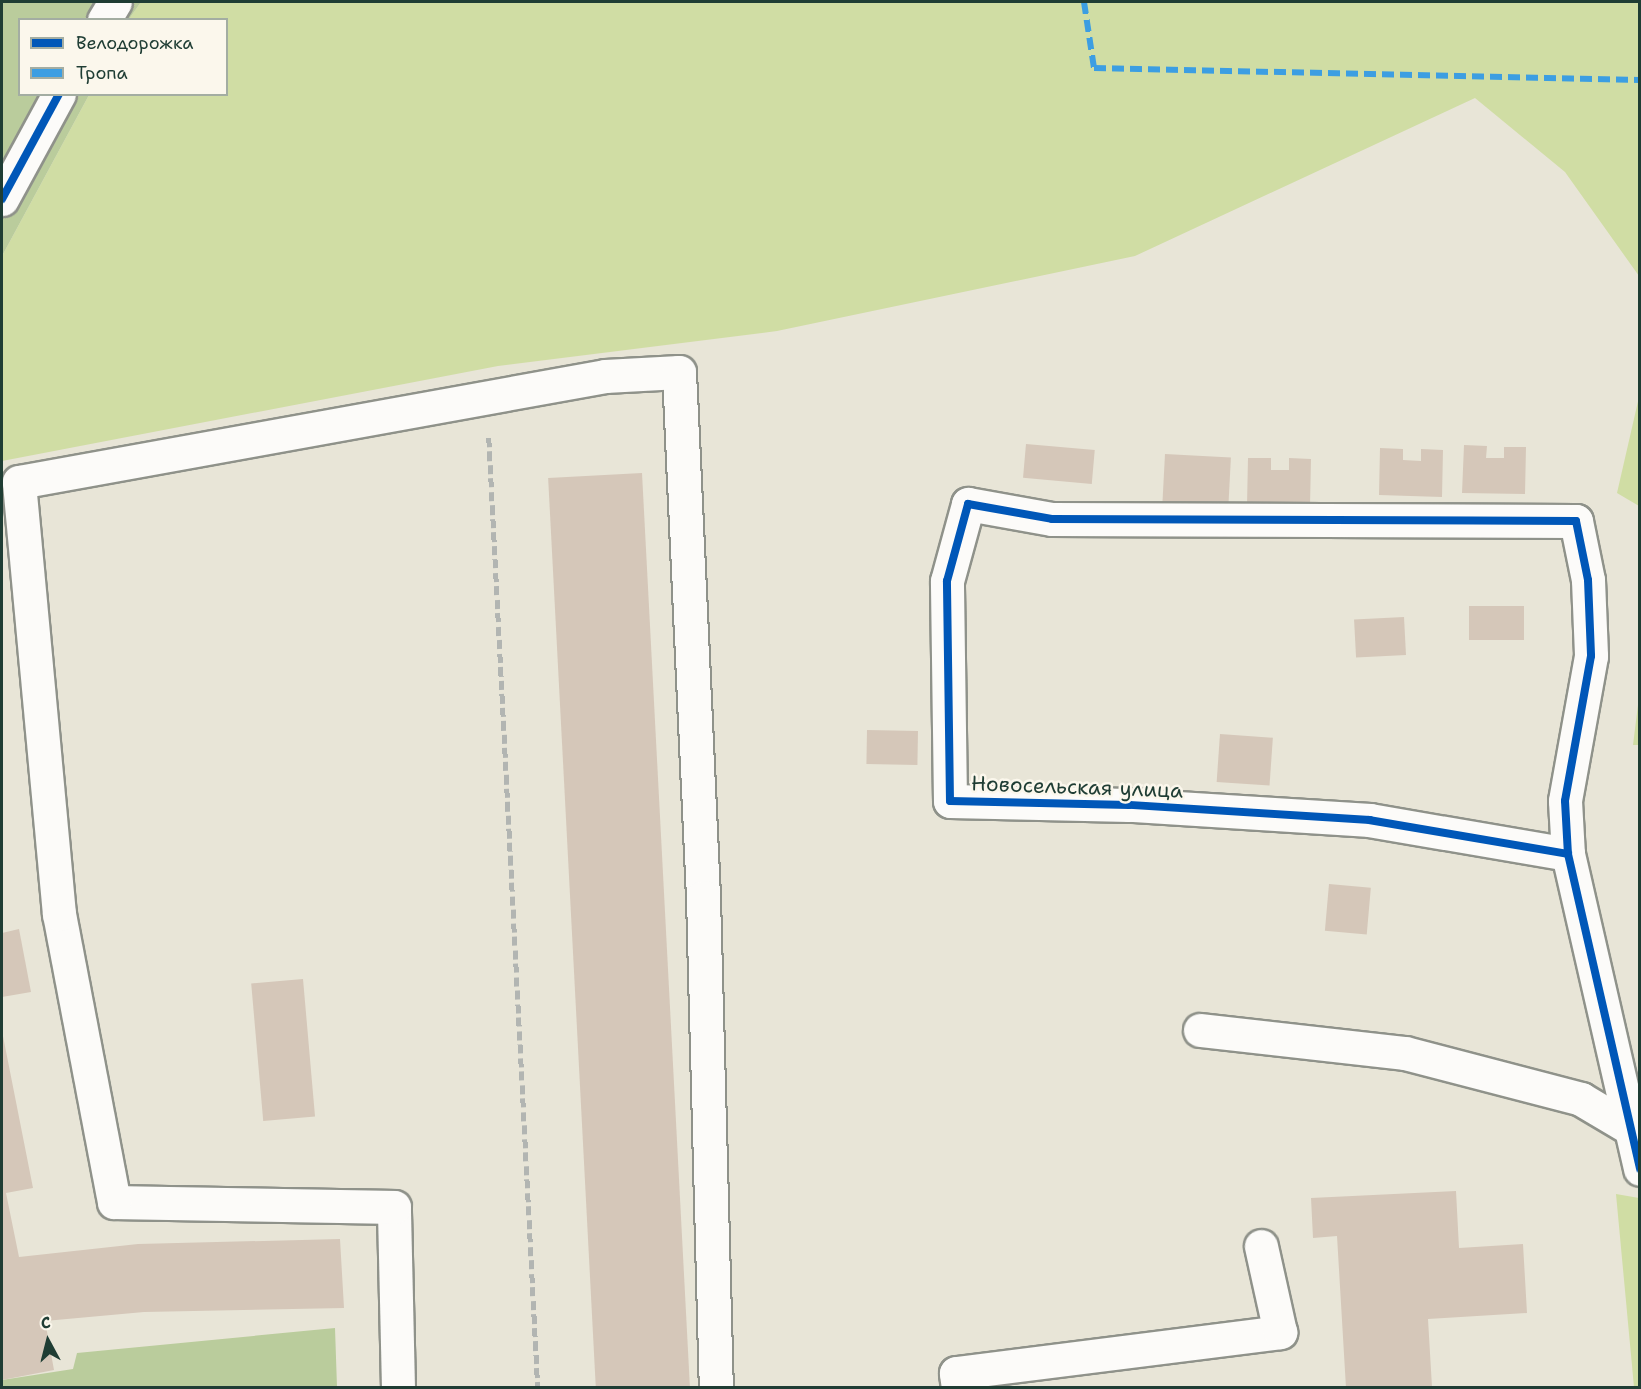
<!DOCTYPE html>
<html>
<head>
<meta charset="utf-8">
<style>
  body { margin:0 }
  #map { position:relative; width:1641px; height:1389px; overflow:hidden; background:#e8e5d7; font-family:"Shantell Sans",sans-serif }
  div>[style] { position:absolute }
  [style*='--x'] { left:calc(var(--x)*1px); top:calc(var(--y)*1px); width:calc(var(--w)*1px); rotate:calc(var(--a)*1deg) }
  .green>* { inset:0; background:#d0dda4 }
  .forest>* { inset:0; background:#bacc9c }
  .building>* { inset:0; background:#d5c7b9; transform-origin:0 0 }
  .roads { filter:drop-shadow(2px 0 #8f928a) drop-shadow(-2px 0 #8f928a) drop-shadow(0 2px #8f928a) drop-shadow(0 -2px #8f928a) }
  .minor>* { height:33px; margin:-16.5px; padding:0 16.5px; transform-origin:16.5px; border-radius:16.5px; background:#fcfbf9 }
  .rail>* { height:4.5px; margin-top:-2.25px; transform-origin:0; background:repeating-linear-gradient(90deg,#b2b5b2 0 9px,transparent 0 13.5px) }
  .quiet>* { height:6px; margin-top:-3px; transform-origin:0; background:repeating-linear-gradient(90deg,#3c9ee2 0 12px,transparent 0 18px) }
  .cycleway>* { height:8px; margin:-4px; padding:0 4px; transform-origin:4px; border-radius:4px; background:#0057b8 }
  span { translate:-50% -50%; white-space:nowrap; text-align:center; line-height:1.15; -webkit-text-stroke:5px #fbf7ec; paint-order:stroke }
  .street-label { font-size:21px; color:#1f3d34 }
  .frame { position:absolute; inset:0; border:3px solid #1f3d34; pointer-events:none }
  .legend { position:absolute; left:18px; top:18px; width:210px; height:78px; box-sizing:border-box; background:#fbf7ec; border:2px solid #a3ada2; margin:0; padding:8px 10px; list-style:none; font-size:18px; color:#1f3d34 }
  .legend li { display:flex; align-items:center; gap:12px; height:30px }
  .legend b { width:30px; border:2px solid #a3ada2 }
  .north { position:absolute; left:18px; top:1311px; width:60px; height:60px; -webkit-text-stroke:4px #fbf7ec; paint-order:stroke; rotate:353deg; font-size:16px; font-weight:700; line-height:24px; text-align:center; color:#1f3d34 }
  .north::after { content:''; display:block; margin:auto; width:21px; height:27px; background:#1f3d34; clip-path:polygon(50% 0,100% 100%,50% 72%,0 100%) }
</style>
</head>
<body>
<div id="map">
  <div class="green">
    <div style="clip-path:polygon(141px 2px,1639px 2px,1639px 276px,1565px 172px,1475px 98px,1135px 256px,777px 331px,498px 366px,2px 461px,2px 256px,89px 95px,226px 94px,226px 20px,129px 19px)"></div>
    <div style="clip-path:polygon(1639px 397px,1640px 506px,1639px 506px,1617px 493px)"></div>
    <div style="clip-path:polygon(1639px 697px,1639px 745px,1633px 745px)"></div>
    <div style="clip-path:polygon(1616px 1194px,1639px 1198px,1639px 1387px,1634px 1387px)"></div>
  </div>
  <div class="forest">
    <div style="clip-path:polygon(2px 2px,141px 2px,129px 19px,20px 20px,20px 94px,89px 95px,2px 256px)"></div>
    <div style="clip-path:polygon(335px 1328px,337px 1387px,2px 1388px,2px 1380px,73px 1369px,77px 1353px)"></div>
  </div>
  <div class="building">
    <div style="left:1026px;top:444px;width:69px;height:34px;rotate:5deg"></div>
    <div style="clip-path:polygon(1464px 445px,1487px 446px,1486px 458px,1504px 458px,1504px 447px,1526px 447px,1525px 494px,1462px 493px)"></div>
    <div style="clip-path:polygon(1380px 448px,1403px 449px,1403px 460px,1421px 461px,1421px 449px,1443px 450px,1442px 497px,1379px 495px)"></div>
    <div style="left:1165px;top:454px;width:66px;height:49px;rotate:3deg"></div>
    <div style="clip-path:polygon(1248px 458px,1271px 458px,1271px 470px,1289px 470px,1289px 458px,1311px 459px,1310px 506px,1247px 505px)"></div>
    <div style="left:642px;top:473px;width:916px;height:94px;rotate:87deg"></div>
    <div style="left:1469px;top:606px;width:55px;height:34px"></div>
    <div style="left:1404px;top:617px;width:38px;height:50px;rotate:87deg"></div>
    <div style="left:867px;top:730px;width:51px;height:34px;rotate:1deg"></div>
    <div style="left:1220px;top:734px;width:53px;height:48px;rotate:4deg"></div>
    <div style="left:1329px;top:884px;width:42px;height:47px;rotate:5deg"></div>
    <div style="clip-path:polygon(19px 929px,31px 992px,2px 997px,2px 933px)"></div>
    <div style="left:303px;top:979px;width:138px;height:52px;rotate:85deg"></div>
    <div style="clip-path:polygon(2px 1031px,33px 1188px,6px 1193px,19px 1257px,138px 1244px,340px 1239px,344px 1308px,144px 1312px,45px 1321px,54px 1370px,2px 1380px)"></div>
    <div style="clip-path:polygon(1456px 1191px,1459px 1248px,1523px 1244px,1527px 1313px,1428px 1319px,1432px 1387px,1346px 1388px,1337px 1236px,1313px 1238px,1311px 1198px)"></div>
  </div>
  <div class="roads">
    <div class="minor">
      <div style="--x:104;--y:20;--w:21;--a:-59"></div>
      <div style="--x:2;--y:199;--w:119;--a:-61.5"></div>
      <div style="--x:1568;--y:854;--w:201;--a:-170.3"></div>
      <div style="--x:1370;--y:820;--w:241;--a:-176.4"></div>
      <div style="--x:1129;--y:805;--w:179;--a:-178.7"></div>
      <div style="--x:950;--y:801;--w:220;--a:-90.8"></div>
      <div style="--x:947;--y:581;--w:80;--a:-74.7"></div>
      <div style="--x:968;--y:504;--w:85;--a:10.1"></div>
      <div style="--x:1052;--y:519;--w:524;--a:0.22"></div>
      <div style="--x:1576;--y:521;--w:60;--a:78.5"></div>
      <div style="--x:1588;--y:580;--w:76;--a:87.7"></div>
      <div style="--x:1591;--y:656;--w:147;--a:100.2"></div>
      <div style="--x:1565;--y:801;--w:53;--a:86.8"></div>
      <div style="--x:1568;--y:854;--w:323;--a:77.1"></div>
      <div style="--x:1200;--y:1030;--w:206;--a:6.4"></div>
      <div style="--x:1405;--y:1053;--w:182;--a:14.6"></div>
      <div style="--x:1581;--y:1099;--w:55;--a:30.8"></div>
      <div style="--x:398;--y:1388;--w:181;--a:-91.3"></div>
      <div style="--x:394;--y:1207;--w:280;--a:-179"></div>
      <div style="--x:114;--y:1202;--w:293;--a:-100.8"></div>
      <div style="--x:59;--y:914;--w:434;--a:-95.3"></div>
      <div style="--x:19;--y:482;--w:596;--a:-10.25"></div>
      <div style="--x:605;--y:376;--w:74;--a:-3.1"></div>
      <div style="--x:679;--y:372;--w:526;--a:87.38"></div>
      <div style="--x:703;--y:897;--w:491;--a:88.5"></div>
      <div style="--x:958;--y:1388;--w:15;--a:-98"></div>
      <div style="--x:956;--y:1373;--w:327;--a:-7.2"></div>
      <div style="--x:1280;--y:1332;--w:88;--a:-102.5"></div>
    </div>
  </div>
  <div class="rail">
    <div style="--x:489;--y:438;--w:951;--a:87.05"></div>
  </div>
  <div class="quiet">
    <div style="--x:1084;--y:2;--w:67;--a:81.4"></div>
    <div style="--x:1094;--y:68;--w:546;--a:1.26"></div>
  </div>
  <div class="cycleway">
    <div style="--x:2;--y:199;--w:119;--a:-61.5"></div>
    <div style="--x:1568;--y:854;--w:201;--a:-170.3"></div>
    <div style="--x:1370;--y:820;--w:241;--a:-176.4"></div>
    <div style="--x:1129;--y:805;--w:179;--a:-178.7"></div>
    <div style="--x:950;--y:801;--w:220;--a:-90.8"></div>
    <div style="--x:947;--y:581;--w:80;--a:-74.7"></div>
    <div style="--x:968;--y:504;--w:85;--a:10.1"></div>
    <div style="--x:1052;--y:519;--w:524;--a:0.22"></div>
    <div style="--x:1576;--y:521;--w:60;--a:78.5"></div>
    <div style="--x:1588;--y:580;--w:76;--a:87.7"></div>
    <div style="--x:1591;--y:656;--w:147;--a:100.2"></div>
    <div style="--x:1565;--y:801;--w:53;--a:86.8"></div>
    <div style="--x:1568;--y:854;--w:323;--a:77.1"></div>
  </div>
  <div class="street-label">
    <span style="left:1077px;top:787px;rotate:2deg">Новосельская улица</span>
  </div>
  <div class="frame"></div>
  <ul class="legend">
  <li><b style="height:8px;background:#0057b8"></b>Велодорожка</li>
  <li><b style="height:8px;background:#3c9ee2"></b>Тропа</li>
  </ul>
  <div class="north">С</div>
</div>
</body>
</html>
